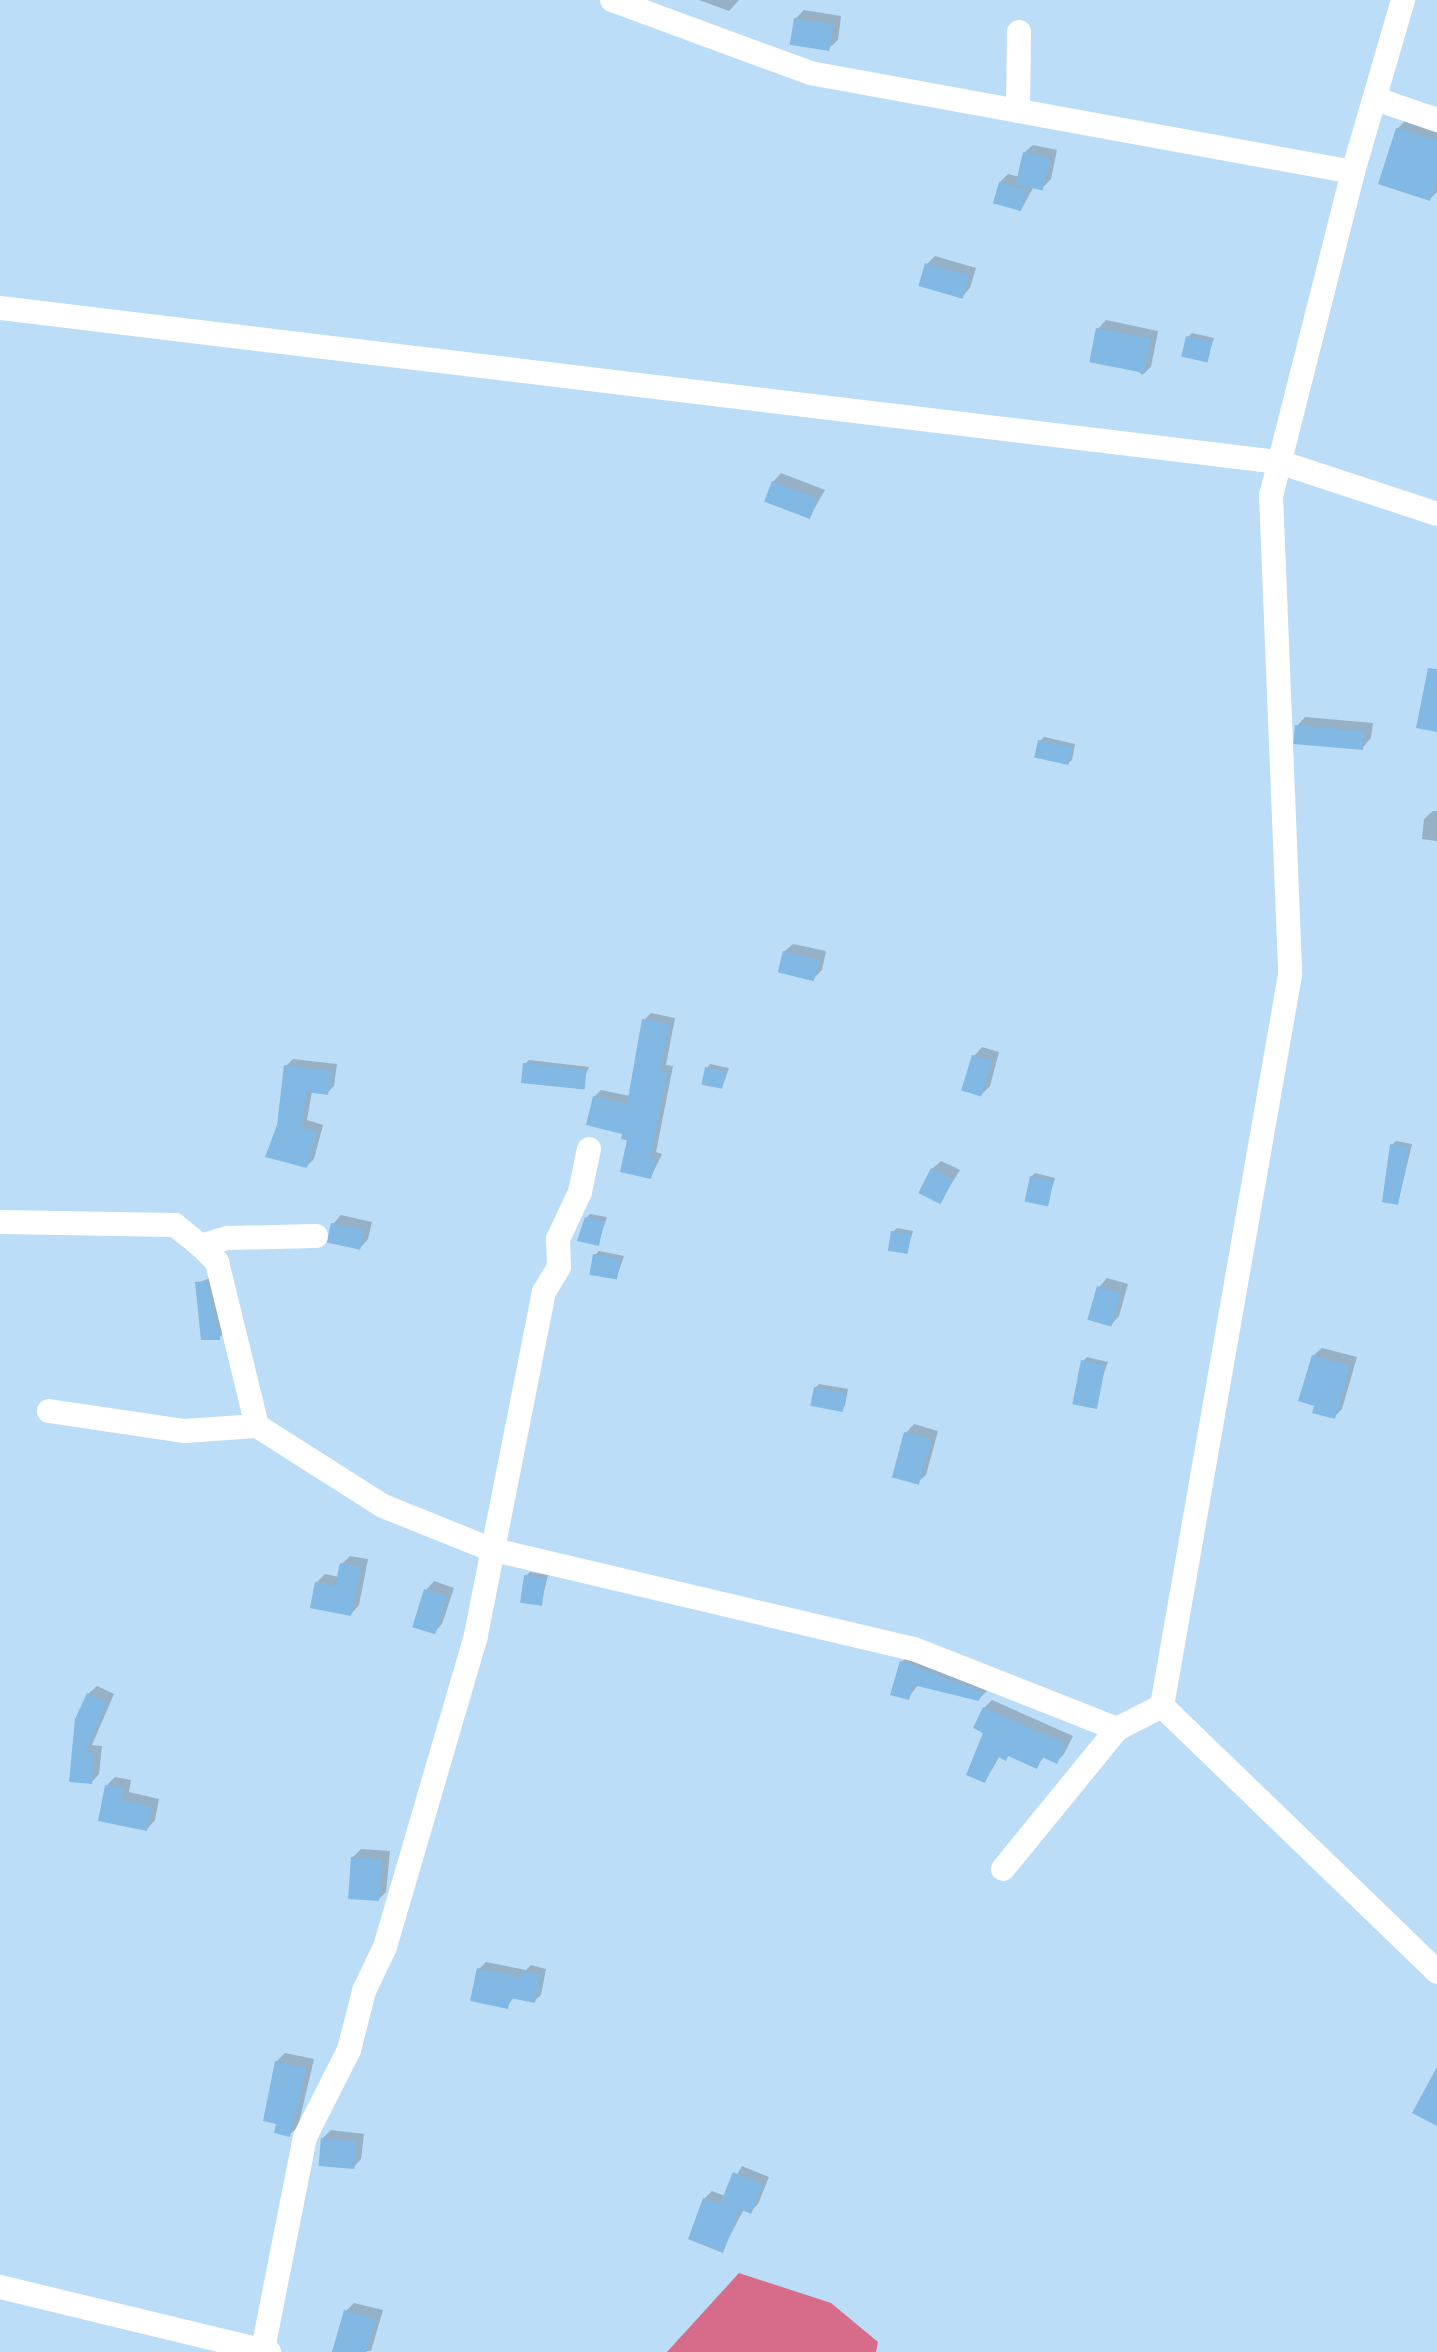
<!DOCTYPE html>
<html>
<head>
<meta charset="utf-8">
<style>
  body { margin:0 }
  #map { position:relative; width:1437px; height:2352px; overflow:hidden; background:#bcddf7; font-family:Karla,sans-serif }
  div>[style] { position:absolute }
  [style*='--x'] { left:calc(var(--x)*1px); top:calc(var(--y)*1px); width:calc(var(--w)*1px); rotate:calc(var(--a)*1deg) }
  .water>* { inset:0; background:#d76b8a }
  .shadow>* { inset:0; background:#0003 }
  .building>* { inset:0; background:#82b8e4; transform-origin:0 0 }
  .minor>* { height:24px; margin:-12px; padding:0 12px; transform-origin:12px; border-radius:12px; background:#fff }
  span { translate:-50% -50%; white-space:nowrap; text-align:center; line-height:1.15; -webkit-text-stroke:5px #d3e8fa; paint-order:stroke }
</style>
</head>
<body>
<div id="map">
  <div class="water">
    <div style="clip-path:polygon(739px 2273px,831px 2303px,878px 2342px,876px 2352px,667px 2352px)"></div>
  </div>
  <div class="shadow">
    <div style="clip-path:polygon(699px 0,739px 0,729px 11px)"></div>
    <div style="clip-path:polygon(804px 10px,841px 16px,838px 40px,829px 48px,795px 19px)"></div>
    <div style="clip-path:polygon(1410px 116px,1437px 124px,1437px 192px,1430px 199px,1397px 129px)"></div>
    <div style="clip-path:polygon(1033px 145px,1057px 150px,1051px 179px,1043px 187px,1034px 186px,1021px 210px,1000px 182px,1008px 174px,1020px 177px,1024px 153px)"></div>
    <div style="clip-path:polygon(935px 256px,976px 268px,970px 288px,962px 297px,927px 264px)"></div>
    <div style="clip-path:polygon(1106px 320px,1158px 331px,1151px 367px,1142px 375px,1098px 329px)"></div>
    <div style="clip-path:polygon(1192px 333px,1214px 338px,1206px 361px,1188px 337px)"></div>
    <div style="clip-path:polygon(781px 473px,825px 490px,810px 516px,773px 482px)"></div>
    <div style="clip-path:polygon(1305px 717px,1373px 723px,1371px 738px,1363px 747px,1297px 726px)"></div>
    <div style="clip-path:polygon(1044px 737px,1075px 744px,1072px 760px,1068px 763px,1040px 741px)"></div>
    <div style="clip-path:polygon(1433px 811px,1437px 811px,1437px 841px,1422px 839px,1424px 819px)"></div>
    <div style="clip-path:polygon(793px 944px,826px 951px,822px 970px,814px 978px,784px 952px)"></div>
    <div style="clip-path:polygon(651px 1013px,675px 1018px,666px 1065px,673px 1066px,656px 1152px,662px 1154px,651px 1177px,630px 1138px,594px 1097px,601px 1090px,630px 1096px,644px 1020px)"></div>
    <div style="clip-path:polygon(982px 1047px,999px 1052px,990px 1086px,982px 1094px,974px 1056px)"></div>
    <div style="clip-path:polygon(293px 1059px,337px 1064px,334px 1086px,327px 1093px,312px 1091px,307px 1120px,323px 1125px,314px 1159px,307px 1166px,279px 1126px,286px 1066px)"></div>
    <div style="clip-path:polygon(529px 1060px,589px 1067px,580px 1088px,525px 1064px)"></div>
    <div style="clip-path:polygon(710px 1064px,729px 1068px,722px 1088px,707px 1068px)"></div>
    <div style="clip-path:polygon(1396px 1141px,1412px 1144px,1398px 1203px,1392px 1145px)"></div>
    <div style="clip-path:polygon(941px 1161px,960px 1170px,940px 1202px,932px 1169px)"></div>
    <div style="clip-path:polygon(1035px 1173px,1055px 1178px,1047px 1204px,1031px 1177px)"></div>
    <div style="clip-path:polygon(590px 1214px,607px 1217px,598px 1244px,586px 1218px)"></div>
    <div style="clip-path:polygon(341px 1215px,372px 1222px,368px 1239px,360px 1248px,333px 1224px)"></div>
    <div style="clip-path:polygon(897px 1228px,913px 1231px,907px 1252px,893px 1232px)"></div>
    <div style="clip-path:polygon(599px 1251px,624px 1256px,616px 1279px,595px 1255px)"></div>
    <div style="clip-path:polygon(210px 1278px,223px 1334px,219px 1338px,197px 1283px)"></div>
    <div style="clip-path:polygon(1107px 1278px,1128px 1284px,1119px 1316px,1111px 1325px,1099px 1287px)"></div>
    <div style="clip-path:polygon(1322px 1348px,1357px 1357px,1342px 1409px,1334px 1417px,1316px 1404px,1313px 1356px)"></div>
    <div style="clip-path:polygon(1087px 1357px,1108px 1362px,1091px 1408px,1083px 1361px)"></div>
    <div style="clip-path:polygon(819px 1384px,848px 1389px,845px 1406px,842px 1409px,815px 1388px)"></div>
    <div style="clip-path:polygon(914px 1424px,938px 1431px,926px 1475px,917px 1483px,906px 1433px)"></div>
    <div style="clip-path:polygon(350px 1556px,368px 1559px,359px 1605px,351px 1614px,317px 1582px,325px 1574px,339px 1577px,342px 1564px)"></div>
    <div style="clip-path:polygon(530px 1572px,548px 1575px,541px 1604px,526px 1576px)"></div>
    <div style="clip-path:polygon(434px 1581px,454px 1588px,442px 1624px,434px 1633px,426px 1590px)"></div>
    <div style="clip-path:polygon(910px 1654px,987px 1691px,979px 1699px,918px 1685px,908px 1698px,902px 1662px)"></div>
    <div style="clip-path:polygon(97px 1686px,114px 1694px,92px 1745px,102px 1746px,99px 1774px,91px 1783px,71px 1781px,88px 1694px)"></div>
    <div style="clip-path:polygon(992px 1700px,1073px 1736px,1064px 1754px,1057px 1761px,1045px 1756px,1036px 1767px,1010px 1754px,1000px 1756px,985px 1781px,984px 1708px)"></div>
    <div style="clip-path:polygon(115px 1777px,131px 1780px,129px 1792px,159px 1799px,155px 1820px,147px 1829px,107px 1785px)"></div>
    <div style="clip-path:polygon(361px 1849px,390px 1851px,386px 1892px,378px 1900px,353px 1857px)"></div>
    <div style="clip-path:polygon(486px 1962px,526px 1970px,531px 1965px,546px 1969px,541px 1995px,534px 2001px,514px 1997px,507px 2007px,479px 1969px)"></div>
    <div style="clip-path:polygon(285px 2053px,314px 2059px,298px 2127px,289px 2135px,278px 2122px,265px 2120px,277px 2061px)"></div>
    <div style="clip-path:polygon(331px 2130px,364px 2134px,361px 2159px,353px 2168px,323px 2138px)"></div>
    <div style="clip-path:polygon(742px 2166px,769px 2177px,758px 2204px,750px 2212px,744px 2209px,722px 2251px,704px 2199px,712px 2191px,725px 2196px)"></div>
    <div style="clip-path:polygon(354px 2303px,383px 2310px,371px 2351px,338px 2352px,346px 2311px)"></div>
  </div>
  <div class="building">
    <div style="left:794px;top:18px;width:40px;height:27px;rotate:9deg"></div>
    <div style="clip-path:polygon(1396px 128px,1437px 140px,1437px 180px,1430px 201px,1378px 184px)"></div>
    <div style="left:1023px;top:152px;width:28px;height:33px;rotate:13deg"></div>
    <div style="left:999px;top:182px;width:29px;height:22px;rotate:16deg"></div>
    <div style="left:925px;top:263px;width:46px;height:24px;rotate:16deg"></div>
    <div style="left:1096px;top:328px;width:56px;height:35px;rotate:11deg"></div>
    <div style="left:1186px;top:336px;width:27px;height:21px;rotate:13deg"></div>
    <div style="left:772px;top:481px;width:49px;height:22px;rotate:21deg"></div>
    <div style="clip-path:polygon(1428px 668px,1437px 669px,1437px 732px,1416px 728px)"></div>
    <div style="left:1295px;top:725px;width:70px;height:19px;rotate:5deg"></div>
    <div style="left:1038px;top:740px;width:35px;height:18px;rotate:12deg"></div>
    <div style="left:783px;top:951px;width:37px;height:22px;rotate:14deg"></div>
    <div style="clip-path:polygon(642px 1019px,669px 1024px,660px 1072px,667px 1073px,650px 1159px,656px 1160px,651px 1179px,620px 1172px,627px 1140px,621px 1139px,622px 1134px,586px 1125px,593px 1096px,627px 1104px)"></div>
    <div style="left:972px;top:1055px;width:21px;height:37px;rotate:17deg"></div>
    <div style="left:523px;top:1063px;width:64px;height:20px;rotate:6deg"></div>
    <div style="clip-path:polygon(284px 1065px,331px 1071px,328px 1095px,307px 1092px,301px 1127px,317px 1132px,307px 1168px,265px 1157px,277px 1125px)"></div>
    <div style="left:705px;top:1067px;width:21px;height:18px;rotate:11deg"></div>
    <div style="clip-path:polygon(1390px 1144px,1409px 1147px,1398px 1205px,1382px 1202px)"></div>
    <div style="left:931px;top:1168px;width:25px;height:28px;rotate:27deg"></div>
    <div style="left:1030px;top:1176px;width:24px;height:26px;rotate:12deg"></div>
    <div style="clip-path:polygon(585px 1217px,604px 1221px,599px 1246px,577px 1241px)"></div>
    <div style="left:331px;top:1223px;width:34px;height:20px;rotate:12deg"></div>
    <div style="left:891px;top:1231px;width:20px;height:20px;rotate:9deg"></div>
    <div style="left:593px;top:1254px;width:28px;height:21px;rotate:10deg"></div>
    <div style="clip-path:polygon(206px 1281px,220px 1337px,220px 1340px,201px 1340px,195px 1282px)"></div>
    <div style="left:1097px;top:1286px;width:25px;height:35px;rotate:16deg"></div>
    <div style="clip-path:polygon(1312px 1355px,1350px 1366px,1335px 1419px,1312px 1413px,1314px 1406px,1298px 1401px)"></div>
    <div style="left:1081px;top:1360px;width:25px;height:45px;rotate:11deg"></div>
    <div style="left:814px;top:1387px;width:33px;height:19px;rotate:11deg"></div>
    <div style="left:904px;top:1432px;width:28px;height:47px;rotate:15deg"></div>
    <div style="clip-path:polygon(340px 1563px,361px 1567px,351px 1616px,310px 1608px,315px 1582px,335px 1586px)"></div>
    <div style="left:524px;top:1575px;width:22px;height:28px;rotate:8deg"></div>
    <div style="left:424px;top:1589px;width:24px;height:40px;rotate:17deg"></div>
    <div style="clip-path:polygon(900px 1661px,982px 1692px,979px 1701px,913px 1685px,909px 1700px,890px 1695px)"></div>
    <div style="clip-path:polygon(87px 1693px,107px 1702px,85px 1753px,94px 1753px,92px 1784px,69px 1782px,75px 1719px)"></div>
    <div style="clip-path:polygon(983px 1707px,1066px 1744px,1057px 1764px,1042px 1757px,1037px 1769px,1008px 1756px,1006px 1761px,997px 1756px,985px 1783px,966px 1775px,983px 1733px,973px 1728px)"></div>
    <div style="clip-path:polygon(105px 1785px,124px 1788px,121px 1800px,152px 1807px,147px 1831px,98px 1821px)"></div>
    <div style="left:351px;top:1857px;width:31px;height:42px;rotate:4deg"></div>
    <div style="clip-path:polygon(477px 1968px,521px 1977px,522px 1971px,541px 1975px,535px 2003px,510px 1998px,508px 2009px,470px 2001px)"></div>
    <div style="clip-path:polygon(275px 2061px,307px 2068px,290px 2137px,274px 2133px,276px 2124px,263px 2121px)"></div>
    <div style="clip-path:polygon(1437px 2067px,1437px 2126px,1412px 2113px)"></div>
    <div style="left:321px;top:2138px;width:36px;height:28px;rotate:5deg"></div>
    <div style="clip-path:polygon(733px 2172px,763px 2185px,751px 2214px,740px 2209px,723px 2253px,688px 2239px,703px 2198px,720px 2204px)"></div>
    <div style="clip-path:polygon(344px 2310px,376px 2319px,366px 2352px,332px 2352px)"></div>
  </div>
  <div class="minor">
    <div style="--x:612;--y:0;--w:211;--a:20.2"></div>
    <div style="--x:810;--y:73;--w:552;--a:10.33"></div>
    <div style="--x:1403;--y:0;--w:179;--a:106.2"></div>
    <div style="--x:1353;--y:172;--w:333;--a:104.2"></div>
    <div style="--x:1271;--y:495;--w:480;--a:87.7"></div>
    <div style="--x:1290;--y:975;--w:742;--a:99.93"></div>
    <div style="--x:1162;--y:1706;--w:383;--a:44"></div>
    <div style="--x:1376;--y:99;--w:65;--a:19"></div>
    <div style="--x:1018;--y:111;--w:79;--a:-89.3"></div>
    <div style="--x:0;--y:308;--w:1288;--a:6.87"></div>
    <div style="--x:1279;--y:462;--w:166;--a:18.2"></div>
    <div style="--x:0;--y:1222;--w:175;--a:1"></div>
    <div style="--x:175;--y:1225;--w:33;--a:39"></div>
    <div style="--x:201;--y:1246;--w:23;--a:45"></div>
    <div style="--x:217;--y:1262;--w:169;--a:76.3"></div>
    <div style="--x:201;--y:1246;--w:28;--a:-17"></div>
    <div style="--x:228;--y:1238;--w:88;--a:-1.3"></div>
    <div style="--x:49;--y:1411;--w:137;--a:8.4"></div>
    <div style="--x:185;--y:1431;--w:72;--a:-4"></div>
    <div style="--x:257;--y:1426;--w:149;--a:32.4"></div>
    <div style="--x:383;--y:1506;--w:115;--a:21.9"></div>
    <div style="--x:490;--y:1549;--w:436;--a:13.3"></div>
    <div style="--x:914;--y:1649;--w:218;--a:21.5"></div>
    <div style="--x:1003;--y:1869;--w:181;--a:-50.8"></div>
    <div style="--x:1117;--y:1729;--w:51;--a:-27.1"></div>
    <div style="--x:0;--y:2287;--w:277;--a:13.6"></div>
    <div style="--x:263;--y:2349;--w:216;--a:-78.8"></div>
    <div style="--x:305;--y:2137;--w:97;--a:-63.2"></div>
    <div style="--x:349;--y:2050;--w:61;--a:-75.7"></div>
    <div style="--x:364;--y:1991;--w:49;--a:-64.5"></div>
    <div style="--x:385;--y:1947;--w:325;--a:-73.7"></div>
    <div style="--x:476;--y:1635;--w:350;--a:-78.8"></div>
    <div style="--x:544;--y:1292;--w:29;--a:-59"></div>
    <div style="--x:559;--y:1267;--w:28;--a:-92"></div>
    <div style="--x:558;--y:1239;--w:52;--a:-64.9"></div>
    <div style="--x:580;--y:1192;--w:44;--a:-78.2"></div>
  </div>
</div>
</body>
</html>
